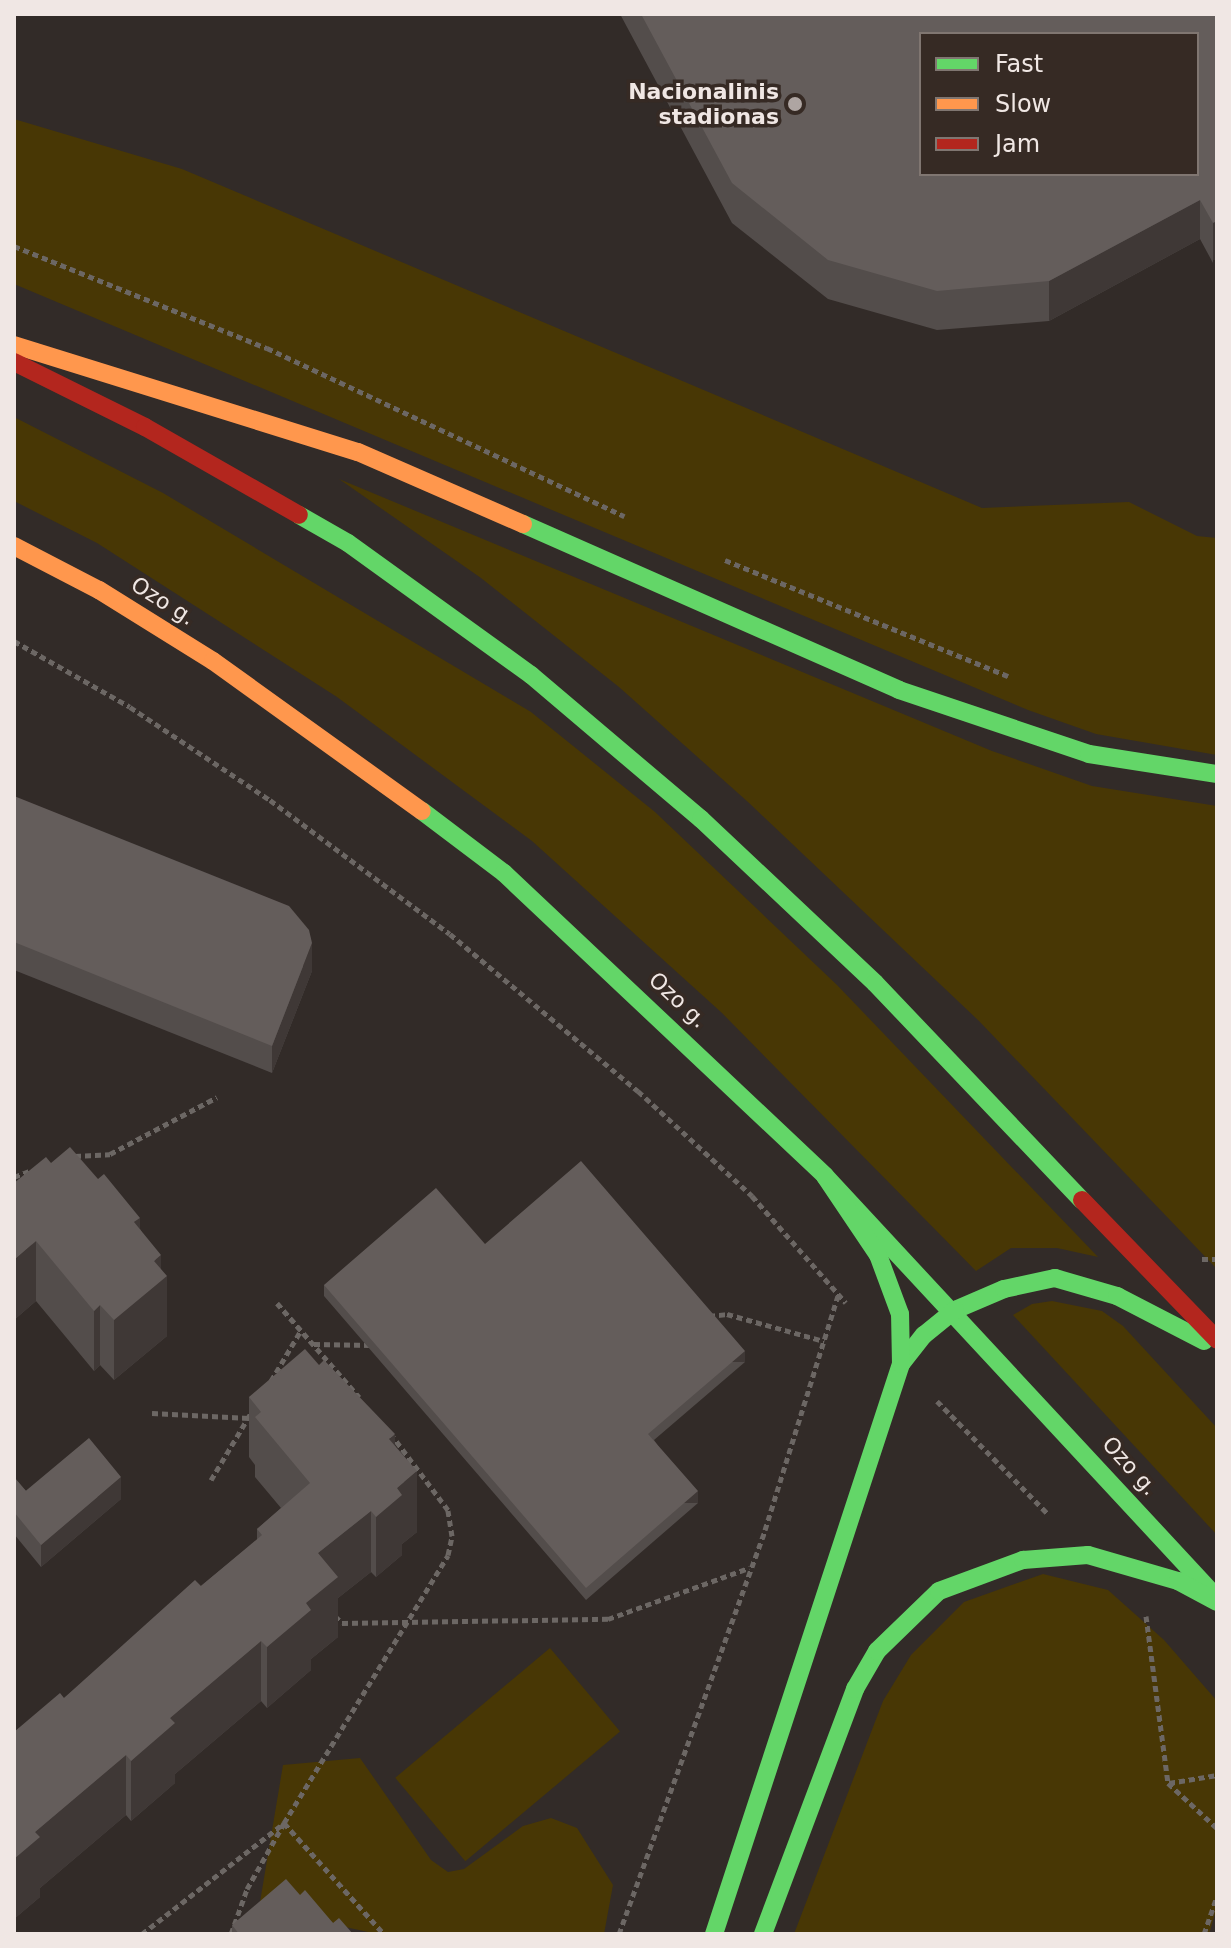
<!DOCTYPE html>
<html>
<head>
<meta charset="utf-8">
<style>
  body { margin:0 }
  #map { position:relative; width:1231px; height:1948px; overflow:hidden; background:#322b28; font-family:"DejaVu Sans",sans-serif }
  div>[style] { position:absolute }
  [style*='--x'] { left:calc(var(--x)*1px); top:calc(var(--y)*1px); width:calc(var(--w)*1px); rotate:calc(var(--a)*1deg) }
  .green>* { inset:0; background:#483705; transform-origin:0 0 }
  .path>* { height:5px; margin-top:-2.5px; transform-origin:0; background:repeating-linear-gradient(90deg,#6c6764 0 6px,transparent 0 10px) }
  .fast>* { height:18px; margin:-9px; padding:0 9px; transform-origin:9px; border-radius:9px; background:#63d668 }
  .slow>* { height:18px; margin:-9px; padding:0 9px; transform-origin:9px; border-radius:9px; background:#ff974d }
  .jam>* { height:18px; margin:-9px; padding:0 9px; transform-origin:9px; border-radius:9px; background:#b3261e }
  .wall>* { inset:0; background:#534d4b }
  .shaded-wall>* { inset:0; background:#3f3836; transform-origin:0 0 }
  .building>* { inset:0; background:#645d5b }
  .dots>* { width:22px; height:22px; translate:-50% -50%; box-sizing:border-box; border:4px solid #362a24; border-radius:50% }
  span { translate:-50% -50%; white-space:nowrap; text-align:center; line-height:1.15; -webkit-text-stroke:7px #362a24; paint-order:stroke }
  .poi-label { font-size:22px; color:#f0e7e4; font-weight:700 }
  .right { translate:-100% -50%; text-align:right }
  .street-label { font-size:22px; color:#f0e7e4 }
  .frame { position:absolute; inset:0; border:16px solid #f0e7e4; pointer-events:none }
  .legend { position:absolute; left:919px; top:32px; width:280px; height:144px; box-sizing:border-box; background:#362a24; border:2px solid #807671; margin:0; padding:10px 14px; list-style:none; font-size:24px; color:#f0e7e4 }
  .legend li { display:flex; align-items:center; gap:16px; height:40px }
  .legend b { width:40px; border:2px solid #807671 }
</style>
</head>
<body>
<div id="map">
  <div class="green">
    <div style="clip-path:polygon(14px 119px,182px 169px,982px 508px,1129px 502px,1197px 536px,1217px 538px,1217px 755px,1096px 734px,1028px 710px,14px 284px)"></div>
    <div style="clip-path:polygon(14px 417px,163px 493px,531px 712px,655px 812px,837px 985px,1098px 1257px,1057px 1248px,1011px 1248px,976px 1271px,722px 1013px,532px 841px,337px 697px,97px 543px,14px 501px)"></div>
    <div style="clip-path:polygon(339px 479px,992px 751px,1092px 786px,1217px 806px,1217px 1269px,979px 1021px,748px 802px,619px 687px,481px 578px)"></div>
    <div style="clip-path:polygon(1052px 1301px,1102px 1311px,1123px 1326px,1217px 1428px,1217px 1535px,1013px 1315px,1032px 1304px)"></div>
    <div style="clip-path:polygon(1043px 1574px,1108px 1590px,1164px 1640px,1217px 1701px,1217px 1907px,1209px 1934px,794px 1934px,883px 1701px,911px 1655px,964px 1602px)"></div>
    <div style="left:550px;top:1648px;width:109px;height:202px;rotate:50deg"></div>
    <div style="clip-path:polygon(360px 1758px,431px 1860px,448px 1872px,464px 1869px,523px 1826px,551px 1818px,577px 1828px,613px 1885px,604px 1934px,377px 1934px,259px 1908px,283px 1765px)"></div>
  </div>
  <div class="path">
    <div style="--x:14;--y:246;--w:273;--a:22"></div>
    <div style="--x:267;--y:348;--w:395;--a:25.2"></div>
    <div style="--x:725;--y:560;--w:306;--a:22.3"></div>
    <div style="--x:14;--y:641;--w:133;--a:29.6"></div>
    <div style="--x:130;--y:707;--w:168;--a:33.6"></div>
    <div style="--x:270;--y:800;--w:224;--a:36.7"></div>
    <div style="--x:450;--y:934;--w:245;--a:39.9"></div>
    <div style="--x:638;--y:1091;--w:155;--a:42.6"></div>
    <div style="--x:752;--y:1196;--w:142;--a:48.7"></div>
    <div style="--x:75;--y:1156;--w:35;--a:-3"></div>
    <div style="--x:110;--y:1154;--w:121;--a:-28"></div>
    <div style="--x:14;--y:1177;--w:19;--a:-21"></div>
    <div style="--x:1202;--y:1259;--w:15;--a:0"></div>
    <div style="--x:277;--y:1303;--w:125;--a:48.9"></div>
    <div style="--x:709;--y:1316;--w:18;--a:-6"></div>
    <div style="--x:727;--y:1314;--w:101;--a:15.6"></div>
    <div style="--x:314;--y:1344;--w:58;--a:1"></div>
    <div style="--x:271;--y:1381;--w:59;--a:-59.5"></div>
    <div style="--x:937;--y:1401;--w:158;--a:45.5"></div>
    <div style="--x:152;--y:1413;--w:97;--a:3"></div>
    <div style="--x:211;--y:1480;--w:78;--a:-59.2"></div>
    <div style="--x:335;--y:1616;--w:10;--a:45"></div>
    <div style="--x:342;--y:1623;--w:266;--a:-0.9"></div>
    <div style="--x:608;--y:1619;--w:150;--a:-19.9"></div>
    <div style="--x:1146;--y:1616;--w:168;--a:82.5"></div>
    <div style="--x:1168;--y:1783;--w:67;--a:42.6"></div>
    <div style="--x:1169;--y:1783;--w:49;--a:-9.5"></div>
    <div style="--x:142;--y:1934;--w:180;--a:-38"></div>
    <div style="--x:284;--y:1823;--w:314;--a:-58.5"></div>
    <div style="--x:448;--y:1555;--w:19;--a:-78"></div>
    <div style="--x:452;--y:1536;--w:26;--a:-99"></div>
    <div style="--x:448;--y:1510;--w:95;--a:-126.9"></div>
    <div style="--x:231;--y:1934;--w:48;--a:-70.4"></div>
    <div style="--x:247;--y:1889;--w:76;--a:-60.7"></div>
    <div style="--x:284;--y:1823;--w:149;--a:48"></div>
    <div style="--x:619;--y:1934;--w:430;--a:-70.1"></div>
    <div style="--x:765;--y:1530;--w:245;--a:-72.7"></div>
    <div style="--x:1204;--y:1934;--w:39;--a:-71"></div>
  </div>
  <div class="fast">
    <div style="--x:299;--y:515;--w:56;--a:29.7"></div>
    <div style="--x:348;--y:543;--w:226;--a:35.8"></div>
    <div style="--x:531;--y:675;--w:223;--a:40.3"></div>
    <div style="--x:701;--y:819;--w:239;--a:43.3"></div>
    <div style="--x:875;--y:983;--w:300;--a:46.4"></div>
    <div style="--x:523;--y:524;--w:411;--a:23.8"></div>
    <div style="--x:899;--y:690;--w:200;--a:18.6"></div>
    <div style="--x:1089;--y:754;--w:130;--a:8.9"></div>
    <div style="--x:422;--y:811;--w:103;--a:37.1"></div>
    <div style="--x:504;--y:873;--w:441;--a:43.3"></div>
    <div style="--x:825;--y:1176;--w:576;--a:47.11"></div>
    <div style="--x:955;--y:1310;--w:53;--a:-23.2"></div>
    <div style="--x:1004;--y:1289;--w:52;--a:-12.2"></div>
    <div style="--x:1055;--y:1278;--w:65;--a:16.2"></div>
    <div style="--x:1117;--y:1296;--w:98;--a:27.3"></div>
    <div style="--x:901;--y:1364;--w:37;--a:-52"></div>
    <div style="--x:924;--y:1335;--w:40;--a:-39"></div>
    <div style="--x:714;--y:1934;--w:600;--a:-71.84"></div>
    <div style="--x:901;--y:1364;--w:50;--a:-91.1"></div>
    <div style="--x:900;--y:1314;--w:63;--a:-110.4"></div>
    <div style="--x:878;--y:1255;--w:95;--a:-123.9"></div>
    <div style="--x:763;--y:1934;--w:262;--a:-69.4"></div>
    <div style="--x:855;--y:1689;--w:44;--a:-59.9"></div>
    <div style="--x:877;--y:1651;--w:86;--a:-44.1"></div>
    <div style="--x:939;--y:1591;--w:90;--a:-20.3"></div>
    <div style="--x:1023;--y:1560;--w:65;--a:-4.4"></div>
    <div style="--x:1088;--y:1555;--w:94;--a:16.1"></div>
    <div style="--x:1178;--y:1581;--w:44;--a:28.3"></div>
  </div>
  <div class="slow">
    <div style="--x:14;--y:345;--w:360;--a:17.3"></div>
    <div style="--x:358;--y:452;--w:180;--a:23.6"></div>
    <div style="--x:14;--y:546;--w:96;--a:27.4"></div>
    <div style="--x:99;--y:590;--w:134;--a:31.9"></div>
    <div style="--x:213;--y:661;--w:257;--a:35.7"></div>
  </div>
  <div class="jam">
    <div style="--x:14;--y:362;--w:146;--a:26.4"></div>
    <div style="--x:145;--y:427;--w:177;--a:29.7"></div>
    <div style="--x:1082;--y:1200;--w:194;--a:46"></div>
  </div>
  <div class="wall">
    <div style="clip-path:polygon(620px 14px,1217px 14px,1213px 263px,1200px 239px,1049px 321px,937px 330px,828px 299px,732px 223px)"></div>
    <div style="clip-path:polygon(14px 796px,312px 971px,272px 1073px,14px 970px)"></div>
    <div style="clip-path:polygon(51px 1163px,140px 1229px,161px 1270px,167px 1336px,114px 1380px,100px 1365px,94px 1371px,36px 1301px,14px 1320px)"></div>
    <div style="clip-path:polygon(485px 1244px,745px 1362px,654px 1440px,698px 1503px,586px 1600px,324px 1296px,324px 1285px)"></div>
    <div style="clip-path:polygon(319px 1365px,395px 1445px,417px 1532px,402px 1544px,402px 1555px,376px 1577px,371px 1572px,338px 1598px,338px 1637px,311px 1659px,311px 1670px,267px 1708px,261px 1701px,175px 1774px,175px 1783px,131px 1821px,126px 1815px,40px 1888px,40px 1897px,14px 1919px,14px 1732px,64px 1698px,257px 1540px,257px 1529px,281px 1508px,255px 1477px,255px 1465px,249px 1457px,249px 1397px)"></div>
    <div style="clip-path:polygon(14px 1477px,26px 1491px,121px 1499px,41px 1567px,14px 1534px)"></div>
    <div style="clip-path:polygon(300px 1895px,333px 1923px,353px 1934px,232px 1934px,232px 1925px)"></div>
  </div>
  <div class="shaded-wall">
    <div style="clip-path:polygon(1200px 200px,1200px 239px,1049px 321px,1049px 281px)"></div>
    <div style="left:1217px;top:221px;width:39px;height:4px;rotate:90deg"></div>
    <div style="clip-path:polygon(312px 943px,312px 971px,272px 1073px,272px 1046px)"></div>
    <div style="clip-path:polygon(140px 1218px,140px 1278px,134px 1222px)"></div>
    <div style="clip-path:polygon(36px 1241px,36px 1301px,14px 1320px,14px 1260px)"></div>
    <div style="clip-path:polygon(161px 1255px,161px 1280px,167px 1276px,167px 1336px,114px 1380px,114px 1320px,154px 1261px)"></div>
    <div style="clip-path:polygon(100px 1305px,100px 1365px,94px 1371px,94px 1311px)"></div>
    <div style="left:745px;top:1351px;width:11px;height:128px;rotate:90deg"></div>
    <div style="clip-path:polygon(395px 1434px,395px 1494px,389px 1439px)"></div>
    <div style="clip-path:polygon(417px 1471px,417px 1532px,402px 1544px,402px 1555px,376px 1577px,376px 1517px,397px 1488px)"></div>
    <div style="clip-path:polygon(121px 1477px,121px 1499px,41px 1567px,41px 1545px)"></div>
    <div style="left:698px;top:1491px;width:12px;height:148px;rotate:90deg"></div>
    <div style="clip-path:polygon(371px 1511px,371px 1572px,338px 1598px,338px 1637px,311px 1659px,311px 1670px,267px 1708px,267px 1647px,306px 1603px,318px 1553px)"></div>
    <div style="clip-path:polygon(261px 1641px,261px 1701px,175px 1774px,175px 1783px,131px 1821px,131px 1761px,170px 1718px)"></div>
    <div style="clip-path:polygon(126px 1755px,126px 1815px,40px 1888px,40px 1897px,14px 1919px,14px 1859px,35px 1832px)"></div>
  </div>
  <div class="building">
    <div style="clip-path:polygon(evenodd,641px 14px,1217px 14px,1217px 221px,1213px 223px,1200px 200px,1049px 281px,937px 291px,828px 260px,732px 183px,641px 14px,921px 34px,1197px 34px,1197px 174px,921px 174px,921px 34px)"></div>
    <div style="clip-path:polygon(14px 796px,289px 906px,309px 930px,312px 943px,272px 1046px,14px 942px)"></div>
    <div style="clip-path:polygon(70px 1147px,98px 1179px,104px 1174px,140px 1218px,134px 1222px,161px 1255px,154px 1261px,167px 1276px,114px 1320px,100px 1305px,94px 1311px,36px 1241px,14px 1260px,14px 1183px,46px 1157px,51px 1163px)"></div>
    <div style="clip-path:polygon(581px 1161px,745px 1351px,648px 1434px,698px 1491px,586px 1588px,324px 1285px,436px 1188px,485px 1244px)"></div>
    <div style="clip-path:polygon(305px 1349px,319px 1365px,324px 1360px,395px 1434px,389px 1439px,417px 1471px,397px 1488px,402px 1495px,376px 1517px,371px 1511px,318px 1553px,338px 1577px,306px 1603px,311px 1610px,267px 1647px,261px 1641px,170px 1718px,175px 1723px,131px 1761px,126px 1755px,35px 1832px,40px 1837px,14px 1859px,14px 1732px,60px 1693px,64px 1698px,195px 1580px,201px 1586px,262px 1535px,257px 1529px,310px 1483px,255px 1417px,261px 1412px,249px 1397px)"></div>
    <div style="clip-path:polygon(89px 1438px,121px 1477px,41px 1545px,14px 1512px,14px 1477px,26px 1491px,22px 1494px)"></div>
    <div style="clip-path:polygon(286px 1879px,300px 1895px,305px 1890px,333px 1923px,339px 1918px,353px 1934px,239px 1934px,232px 1925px)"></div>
  </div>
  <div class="dots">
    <div style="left:795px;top:104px;background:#aea5a2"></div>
  </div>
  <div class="poi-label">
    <span class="right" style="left:779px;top:104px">Nacionalinis<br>stadionas</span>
  </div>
  <div class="street-label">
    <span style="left:163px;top:601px;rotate:32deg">Ozo g.</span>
    <span style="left:678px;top:1000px;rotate:43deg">Ozo g.</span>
    <span style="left:1130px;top:1466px;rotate:48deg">Ozo g.</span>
  </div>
  <div class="frame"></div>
  <ul class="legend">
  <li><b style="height:10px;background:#63d668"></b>Fast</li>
  <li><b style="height:10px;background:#ff974d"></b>Slow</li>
  <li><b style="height:10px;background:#b3261e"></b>Jam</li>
  </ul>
</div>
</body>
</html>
